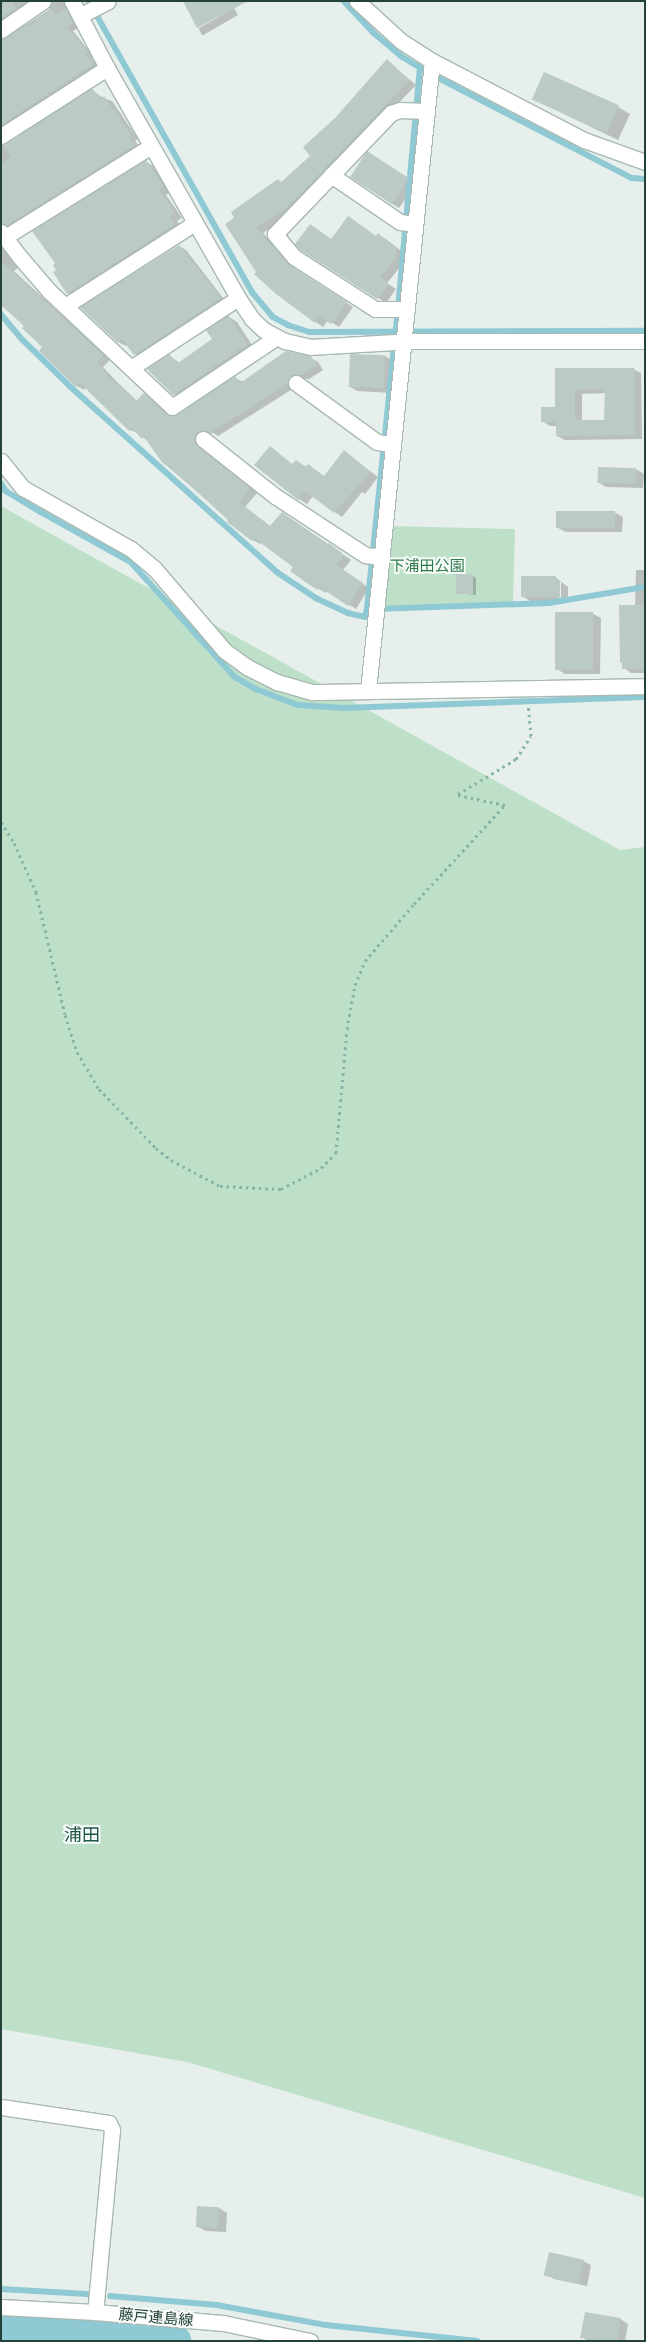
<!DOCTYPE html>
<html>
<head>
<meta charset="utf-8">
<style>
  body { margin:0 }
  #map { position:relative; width:646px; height:2342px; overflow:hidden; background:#e6efeb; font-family:"Space Grotesk","Noto Sans JP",sans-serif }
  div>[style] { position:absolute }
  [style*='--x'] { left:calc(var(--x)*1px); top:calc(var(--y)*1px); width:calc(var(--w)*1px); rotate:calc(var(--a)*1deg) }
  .green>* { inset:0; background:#bfe0c8 }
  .shadow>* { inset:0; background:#0003; transform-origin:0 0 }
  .stream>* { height:5.5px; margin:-2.75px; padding:0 2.75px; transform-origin:2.75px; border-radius:2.75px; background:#8ec9d4 }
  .river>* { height:34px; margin:-17px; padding:0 17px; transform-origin:17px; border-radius:17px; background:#8ec9d4 }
  .building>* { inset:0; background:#bbcac4; transform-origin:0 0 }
  .path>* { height:3px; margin-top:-1.5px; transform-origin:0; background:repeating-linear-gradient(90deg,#86b3a5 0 2.5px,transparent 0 6.5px) }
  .roads { filter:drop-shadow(1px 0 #a8b8b2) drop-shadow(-1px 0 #a8b8b2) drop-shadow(0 1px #a8b8b2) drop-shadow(0 -1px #a8b8b2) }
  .street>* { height:15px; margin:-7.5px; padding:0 7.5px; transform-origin:7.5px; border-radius:7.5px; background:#fff }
  .secondary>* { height:15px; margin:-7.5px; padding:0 7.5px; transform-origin:7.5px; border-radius:7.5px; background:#fff }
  span { translate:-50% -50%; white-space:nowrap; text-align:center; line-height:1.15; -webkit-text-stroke:4px #f7fbf9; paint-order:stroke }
  .park-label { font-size:15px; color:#2d7a4b }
  .street-label { font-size:15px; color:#24423a }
  .quarter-label { font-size:18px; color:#1f5548 }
  .frame { position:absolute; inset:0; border:2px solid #24423a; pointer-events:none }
</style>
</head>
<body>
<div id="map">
  <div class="green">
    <div style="clip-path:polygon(1px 506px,620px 850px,645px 847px,645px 2198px,187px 2062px,1px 2029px)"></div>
    <div style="clip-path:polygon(392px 526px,515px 529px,513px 603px,383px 607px)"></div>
  </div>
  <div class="shadow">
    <div style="clip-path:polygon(1px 1px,39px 1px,1px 29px)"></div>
    <div style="clip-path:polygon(53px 1px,63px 1px,72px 14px,79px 27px,73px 31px,94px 57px,92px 59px,99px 68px,1px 134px,1px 41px,49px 10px)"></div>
    <div style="left:234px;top:8px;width:8px;height:41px;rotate:60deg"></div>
    <div style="clip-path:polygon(387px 61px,416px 85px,308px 198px,288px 216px,263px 233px,297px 271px,353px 307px,339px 327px,328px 320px,323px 327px,277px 294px,258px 272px,227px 224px,278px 180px,282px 183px,312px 156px,336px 119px)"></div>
    <div style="clip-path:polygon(92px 90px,103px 98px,112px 101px,138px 139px,135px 141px,141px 149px,1px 231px,1px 145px,6px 145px)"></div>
    <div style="clip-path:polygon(533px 99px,618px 107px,630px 114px,618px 140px)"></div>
    <div style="clip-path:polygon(146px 162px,153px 166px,171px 192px,166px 195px,182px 218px,177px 221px,182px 228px,76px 297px,68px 293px)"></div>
    <div style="clip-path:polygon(393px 168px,416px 184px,399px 208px,391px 203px)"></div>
    <div style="clip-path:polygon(349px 217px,377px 237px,379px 235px,387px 240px,405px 254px,402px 258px,405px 261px,387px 283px,396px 289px,386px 303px,301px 249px,332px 240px)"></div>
    <div style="clip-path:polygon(1px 244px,19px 267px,14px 271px,110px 360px,103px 367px,117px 382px,138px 402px,144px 395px,172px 417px,178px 416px,235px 378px,243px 382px,310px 358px,318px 362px,323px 370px,309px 379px,299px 378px,294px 388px,218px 436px,213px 433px,207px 434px,202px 438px,201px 447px,257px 493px,245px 507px,271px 527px,290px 518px,351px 560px,343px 570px,369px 588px,356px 609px,327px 591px,326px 593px,309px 583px,295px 566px,262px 542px,260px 544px,253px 540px,229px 521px,230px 520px,165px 464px,149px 442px,138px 433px,130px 430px,86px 388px,84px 390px,77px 386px,26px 326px,1px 302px)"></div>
    <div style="clip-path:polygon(179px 246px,186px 250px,227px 303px,142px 358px,135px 354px,128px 344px,126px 346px,118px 342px)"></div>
    <div style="clip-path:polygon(229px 317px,237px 322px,254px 348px,182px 399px,174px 394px,169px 356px,180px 363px,213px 340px)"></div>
    <div style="clip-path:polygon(385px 356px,393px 361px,391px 393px,357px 391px,349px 386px)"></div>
    <div style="clip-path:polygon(evenodd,633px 369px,641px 373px,642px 439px,565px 440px,557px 436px,557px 426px,550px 426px,542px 421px,557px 408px,556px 370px,633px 369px,606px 393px,606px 422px,582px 421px,582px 394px,606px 393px)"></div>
    <div style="clip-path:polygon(270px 448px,293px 465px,296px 461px,325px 477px,344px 452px,378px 477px,365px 494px,362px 492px,342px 517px,313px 496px,307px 504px,299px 499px,256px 465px)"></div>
    <div style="clip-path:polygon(636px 469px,644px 474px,643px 488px,606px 487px,598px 482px)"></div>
    <div style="clip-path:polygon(614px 512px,623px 517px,622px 532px,566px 532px,558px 528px)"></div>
    <div style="clip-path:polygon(636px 570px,645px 570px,645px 673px,631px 673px,624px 668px,635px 606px)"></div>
    <div style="clip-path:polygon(473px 576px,476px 578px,476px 595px,457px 593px)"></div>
    <div style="clip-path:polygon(555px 577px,568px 587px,568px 601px,561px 601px,561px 582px,559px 582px,559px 601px,530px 601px,522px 596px)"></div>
    <div style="clip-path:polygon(593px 614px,601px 618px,600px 674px,565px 674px,557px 669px)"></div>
    <div style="clip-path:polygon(219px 2208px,227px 2213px,226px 2232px,206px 2231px,198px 2227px)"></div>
    <div style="clip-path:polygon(583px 2261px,591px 2265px,587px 2286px,554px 2279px,546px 2274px)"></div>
    <div style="clip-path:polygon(620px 2319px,628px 2324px,625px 2341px,588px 2341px,582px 2337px)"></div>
  </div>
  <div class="stream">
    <div style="--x:89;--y:1;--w:335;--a:60.7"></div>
    <div style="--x:253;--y:293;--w:31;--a:50"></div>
    <div style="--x:273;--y:317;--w:17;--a:28"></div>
    <div style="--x:288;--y:325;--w:23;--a:18"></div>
    <div style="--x:310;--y:332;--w:335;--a:-0.2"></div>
    <div style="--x:344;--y:1;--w:44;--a:46.8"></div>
    <div style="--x:374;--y:33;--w:35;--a:40"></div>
    <div style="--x:401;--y:56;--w:26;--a:31"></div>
    <div style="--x:431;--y:74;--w:226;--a:27.4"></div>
    <div style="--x:632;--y:178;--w:13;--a:4"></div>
    <div style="--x:1;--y:314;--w:34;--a:50"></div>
    <div style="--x:23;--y:340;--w:67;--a:44.4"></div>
    <div style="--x:71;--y:387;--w:277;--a:41.9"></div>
    <div style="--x:277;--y:572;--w:47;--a:33.7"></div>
    <div style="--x:316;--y:598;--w:35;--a:25"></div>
    <div style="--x:348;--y:613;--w:17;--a:13"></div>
    <div style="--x:365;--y:617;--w:8;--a:-76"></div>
    <div style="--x:367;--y:609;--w:291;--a:-84.1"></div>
    <div style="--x:397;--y:320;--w:253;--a:-84.8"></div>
    <div style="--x:1;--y:483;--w:9;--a:58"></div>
    <div style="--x:6;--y:491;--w:41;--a:31"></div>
    <div style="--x:41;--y:512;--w:103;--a:29.1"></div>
    <div style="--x:131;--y:562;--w:155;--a:47.9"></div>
    <div style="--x:235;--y:677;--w:24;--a:30"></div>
    <div style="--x:256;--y:689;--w:45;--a:20.9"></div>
    <div style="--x:298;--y:705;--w:46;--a:3.7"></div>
    <div style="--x:344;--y:708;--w:301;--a:-2.1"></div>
    <div style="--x:377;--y:609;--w:172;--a:-2"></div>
    <div style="--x:549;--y:603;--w:97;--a:-9.5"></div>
    <div style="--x:1;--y:2289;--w:86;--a:3.3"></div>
    <div style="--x:110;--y:2296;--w:107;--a:4.8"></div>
    <div style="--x:217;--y:2305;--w:111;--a:10.4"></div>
    <div style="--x:326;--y:2325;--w:152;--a:6"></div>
  </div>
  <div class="river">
    <div style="--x:1;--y:2326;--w:174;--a:5"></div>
  </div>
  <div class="building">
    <div style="clip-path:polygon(1px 1px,11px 1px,16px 8px,1px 18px)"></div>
    <div style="clip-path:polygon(183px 1px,248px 1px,197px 28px)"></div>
    <div style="clip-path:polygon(65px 8px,73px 23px,67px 27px,88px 52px,85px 54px,93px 64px,1px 125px,1px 39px,26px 24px,29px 27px,52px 9px,56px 14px)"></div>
    <div style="clip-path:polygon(387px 59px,409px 80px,300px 194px,281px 212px,256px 228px,289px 265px,347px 302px,331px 324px,320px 316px,315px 323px,276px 294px,254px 274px,256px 272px,225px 224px,234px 218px,231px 212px,278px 179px,281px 182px,310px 156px,303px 147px,335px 118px)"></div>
    <div style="left:544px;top:72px;width:82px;height:30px;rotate:24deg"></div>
    <div style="clip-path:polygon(92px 88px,100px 99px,104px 96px,131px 135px,129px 137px,135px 145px,7px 225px,1px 223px,1px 164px,11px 157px,3px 146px)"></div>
    <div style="left:367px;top:151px;width:50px;height:31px;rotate:33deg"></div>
    <div style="clip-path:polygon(146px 160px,164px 187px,159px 190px,175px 213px,170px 217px,175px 224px,67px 294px,53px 272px,56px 270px,53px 265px,55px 263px,32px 231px)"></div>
    <div style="clip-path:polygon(348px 216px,376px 236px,378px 233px,397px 249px,395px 252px,398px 256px,380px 277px,389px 284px,377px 299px,300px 250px,295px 244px,310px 224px,331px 239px)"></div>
    <div style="clip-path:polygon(179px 245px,221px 298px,134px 355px,122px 339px,118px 343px,80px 307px)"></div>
    <div style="clip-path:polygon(1px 261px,104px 356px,97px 362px,109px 377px,136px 401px,144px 393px,170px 416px,177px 415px,235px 376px,240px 383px,286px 351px,311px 356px,317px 365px,301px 375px,292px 375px,287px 384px,210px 433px,205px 430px,199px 431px,195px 434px,194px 442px,250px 488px,239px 502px,270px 526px,282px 512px,327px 545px,329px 543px,342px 553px,342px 559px,336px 565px,363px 583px,348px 606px,320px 587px,318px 590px,308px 584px,290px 571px,293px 567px,254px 538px,252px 541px,227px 522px,228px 520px,166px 463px,164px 465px,144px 437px,142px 439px,132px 428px,129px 431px,80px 383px,76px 387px,39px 351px,42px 347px,22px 328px,24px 326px,1px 305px)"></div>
    <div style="clip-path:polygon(228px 315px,247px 344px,173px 395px,147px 369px,169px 354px,178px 363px,212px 339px,206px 330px)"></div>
    <div style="left:350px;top:354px;width:35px;height:33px;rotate:2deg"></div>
    <div style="clip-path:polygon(evenodd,555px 368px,634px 368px,635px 435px,556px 436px,556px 422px,541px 422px,541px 407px,555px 407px,555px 368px,605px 389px,604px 420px,575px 420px,575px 390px,605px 389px)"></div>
    <div style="clip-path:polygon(270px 446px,292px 464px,296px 460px,305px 467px,308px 464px,324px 476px,344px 450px,371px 472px,334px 513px,305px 491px,298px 500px,254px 465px)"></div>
    <div style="left:598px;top:467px;width:38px;height:16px;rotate:2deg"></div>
    <div style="left:556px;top:511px;width:59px;height:17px"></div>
    <div style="left:456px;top:574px;width:17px;height:20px"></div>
    <div style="clip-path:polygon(521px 576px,556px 576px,556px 581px,560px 581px,560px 597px,521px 597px)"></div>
    <div style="clip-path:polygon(619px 605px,645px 605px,645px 669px,622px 669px,622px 663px,620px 663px)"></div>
    <div style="left:555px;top:612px;width:38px;height:58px"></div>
    <div style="left:197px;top:2206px;width:22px;height:21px;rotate:3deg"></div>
    <div style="left:549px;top:2252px;width:36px;height:24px;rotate:13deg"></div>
    <div style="clip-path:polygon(585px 2312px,621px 2318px,617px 2341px,580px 2338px)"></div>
  </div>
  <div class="path">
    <div style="--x:458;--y:794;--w:68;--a:-31.1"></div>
    <div style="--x:516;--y:759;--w:27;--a:-57"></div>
    <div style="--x:531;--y:736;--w:33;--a:-95"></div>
    <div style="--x:1;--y:822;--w:25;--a:58"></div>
    <div style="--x:14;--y:843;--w:54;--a:65.8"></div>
    <div style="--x:36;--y:892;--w:126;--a:76.7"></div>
    <div style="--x:65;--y:1015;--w:39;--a:72"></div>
    <div style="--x:77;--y:1052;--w:43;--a:59.3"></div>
    <div style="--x:99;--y:1089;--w:82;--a:46"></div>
    <div style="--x:156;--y:1148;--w:19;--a:39"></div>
    <div style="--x:171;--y:1160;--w:55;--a:28"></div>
    <div style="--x:220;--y:1186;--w:61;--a:2.8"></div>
    <div style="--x:281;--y:1189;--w:45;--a:-27.7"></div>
    <div style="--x:321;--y:1168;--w:21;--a:-45"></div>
    <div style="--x:336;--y:1153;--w:124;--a:-84.9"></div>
    <div style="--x:347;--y:1029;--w:45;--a:-79.7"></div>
    <div style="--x:355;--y:985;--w:26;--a:-67"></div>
    <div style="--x:365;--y:961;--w:75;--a:-49.3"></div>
    <div style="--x:414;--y:904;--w:134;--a:-47.4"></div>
    <div style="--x:505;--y:805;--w:48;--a:-168"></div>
  </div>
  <div class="roads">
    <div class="street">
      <div style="--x:72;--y:1;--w:76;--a:62.4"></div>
      <div style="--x:107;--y:68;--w:265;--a:60.3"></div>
      <div style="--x:238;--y:298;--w:25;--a:56"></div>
      <div style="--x:252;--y:319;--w:16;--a:43"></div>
      <div style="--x:264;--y:330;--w:24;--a:28"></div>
      <div style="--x:285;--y:341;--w:26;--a:13"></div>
      <div style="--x:310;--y:347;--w:102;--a:-3.4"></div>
      <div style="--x:412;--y:341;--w:233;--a:0"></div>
      <div style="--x:357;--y:1;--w:59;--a:42.3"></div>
      <div style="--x:401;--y:41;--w:37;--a:33"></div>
      <div style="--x:432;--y:61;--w:171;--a:27.5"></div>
      <div style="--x:584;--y:140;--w:65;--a:19.8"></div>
      <div style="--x:81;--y:15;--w:30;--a:-27"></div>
      <div style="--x:1;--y:30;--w:51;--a:-34.6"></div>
      <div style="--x:1;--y:136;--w:126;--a:-32.7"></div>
      <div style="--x:331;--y:175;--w:83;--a:34.3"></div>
      <div style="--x:400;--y:222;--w:15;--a:8"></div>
      <div style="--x:1;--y:232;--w:30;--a:53"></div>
      <div style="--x:19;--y:256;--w:46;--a:49.4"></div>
      <div style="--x:49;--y:291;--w:169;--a:43.3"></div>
      <div style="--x:172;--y:407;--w:126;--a:-33.7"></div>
      <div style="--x:5;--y:237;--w:172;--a:-31.9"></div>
      <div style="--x:65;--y:306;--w:154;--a:-32.6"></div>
      <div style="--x:407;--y:309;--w:32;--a:180"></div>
      <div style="--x:375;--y:309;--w:96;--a:-147.3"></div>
      <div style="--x:294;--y:257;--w:30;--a:-130"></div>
      <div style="--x:275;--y:234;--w:168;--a:-46.2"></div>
      <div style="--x:391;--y:113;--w:9;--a:-18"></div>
      <div style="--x:400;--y:110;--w:26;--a:2"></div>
      <div style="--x:131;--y:368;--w:128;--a:-33.2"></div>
      <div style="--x:296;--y:383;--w:100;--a:36.1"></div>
      <div style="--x:377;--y:442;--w:15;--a:8"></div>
      <div style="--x:203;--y:439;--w:92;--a:38.4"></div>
      <div style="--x:275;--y:496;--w:108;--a:33.2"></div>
      <div style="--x:365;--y:555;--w:16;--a:7"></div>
      <div style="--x:1;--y:461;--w:35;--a:51"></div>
      <div style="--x:23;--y:488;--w:124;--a:29.5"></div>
      <div style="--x:131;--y:549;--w:30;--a:40"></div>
      <div style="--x:154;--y:568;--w:109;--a:49.5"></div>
      <div style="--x:225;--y:651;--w:27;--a:36"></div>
      <div style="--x:247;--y:667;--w:34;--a:27"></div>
      <div style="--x:277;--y:682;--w:37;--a:16"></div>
      <div style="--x:313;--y:692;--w:332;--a:-1"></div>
      <div style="--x:368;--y:691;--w:633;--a:-84.2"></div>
      <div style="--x:1;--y:2107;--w:109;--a:8.4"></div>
      <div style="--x:109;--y:2123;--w:8;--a:67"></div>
      <div style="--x:112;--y:2130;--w:183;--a:95.3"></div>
    </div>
    <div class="secondary">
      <div style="--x:1;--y:2307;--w:94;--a:3"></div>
      <div style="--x:95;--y:2312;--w:128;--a:4.9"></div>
      <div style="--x:223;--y:2323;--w:89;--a:11.7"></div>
    </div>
  </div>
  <div class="park-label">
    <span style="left:427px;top:566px">下浦田公園</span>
  </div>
  <div class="street-label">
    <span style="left:156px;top:2317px;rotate:5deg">藤戸連島線</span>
  </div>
  <div class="quarter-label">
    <span style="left:82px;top:1835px">浦田</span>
  </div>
  <div class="frame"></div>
</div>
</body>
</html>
